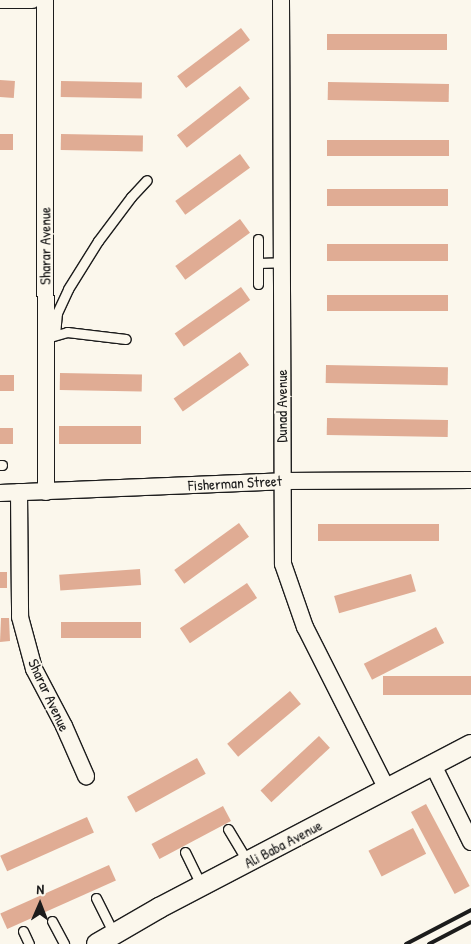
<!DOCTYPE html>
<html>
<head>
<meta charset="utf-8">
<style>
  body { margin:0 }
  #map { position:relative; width:471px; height:944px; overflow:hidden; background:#fbf7ec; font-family:"Patrick Hand",sans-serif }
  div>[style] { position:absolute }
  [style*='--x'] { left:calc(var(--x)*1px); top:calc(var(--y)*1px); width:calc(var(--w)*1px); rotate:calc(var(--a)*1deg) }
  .building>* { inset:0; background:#e0ac94; transform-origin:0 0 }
  .roads { filter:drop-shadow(1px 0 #1c1c1c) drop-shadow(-1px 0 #1c1c1c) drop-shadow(0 1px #1c1c1c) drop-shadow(0 -1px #1c1c1c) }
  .service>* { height:9px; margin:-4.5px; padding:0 4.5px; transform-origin:4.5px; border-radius:4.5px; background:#fbf7ec }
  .minor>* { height:16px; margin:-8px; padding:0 8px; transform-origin:8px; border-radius:8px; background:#fbf7ec }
  .tertiary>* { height:20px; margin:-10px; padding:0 10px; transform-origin:10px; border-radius:10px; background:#fbf7ec }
  .rail>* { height:4px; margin:-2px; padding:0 2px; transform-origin:2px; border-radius:2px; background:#1c1c1c }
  span { translate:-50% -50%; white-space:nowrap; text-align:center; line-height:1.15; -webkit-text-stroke:4px #fbf7ec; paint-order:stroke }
  .street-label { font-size:15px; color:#1c1c1c }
  .north { position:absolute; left:15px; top:879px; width:50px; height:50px; -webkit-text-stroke:4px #fbf7ec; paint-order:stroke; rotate:1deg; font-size:14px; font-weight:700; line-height:20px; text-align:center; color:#1c1c1c }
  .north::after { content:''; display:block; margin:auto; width:18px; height:22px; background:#1c1c1c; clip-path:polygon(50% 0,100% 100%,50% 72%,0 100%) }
</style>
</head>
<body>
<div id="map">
  <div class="building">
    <div style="left:241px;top:28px;width:15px;height:80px;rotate:53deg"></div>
    <div style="left:327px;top:34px;width:120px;height:16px"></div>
    <div style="left:0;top:80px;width:15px;height:17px;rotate:4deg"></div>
    <div style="left:61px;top:81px;width:81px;height:16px;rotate:1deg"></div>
    <div style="left:328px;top:82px;width:121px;height:18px;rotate:1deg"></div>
    <div style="left:240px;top:86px;width:16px;height:80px;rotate:52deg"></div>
    <div style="left:0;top:134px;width:13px;height:16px"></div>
    <div style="left:61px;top:134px;width:82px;height:16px;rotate:1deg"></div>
    <div style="left:327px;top:140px;width:122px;height:16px"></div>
    <div style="left:240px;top:154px;width:17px;height:80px;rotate:54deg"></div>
    <div style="left:327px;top:189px;width:121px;height:17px"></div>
    <div style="left:240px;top:219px;width:17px;height:80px;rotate:54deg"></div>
    <div style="left:327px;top:244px;width:121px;height:17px"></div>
    <div style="left:241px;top:287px;width:16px;height:81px;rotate:55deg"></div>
    <div style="left:327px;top:295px;width:121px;height:16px"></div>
    <div style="left:240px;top:352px;width:16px;height:81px;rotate:55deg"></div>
    <div style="left:326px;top:365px;width:122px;height:18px;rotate:1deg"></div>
    <div style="left:60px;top:373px;width:82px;height:17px;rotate:1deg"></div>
    <div style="left:0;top:375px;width:14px;height:16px"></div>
    <div style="left:327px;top:418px;width:121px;height:17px;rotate:1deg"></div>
    <div style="left:59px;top:426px;width:82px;height:18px"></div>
    <div style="left:0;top:428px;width:13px;height:16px"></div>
    <div style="left:239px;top:523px;width:17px;height:80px;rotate:54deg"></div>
    <div style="left:439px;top:524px;width:17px;height:121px;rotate:90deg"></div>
    <div style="left:140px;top:569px;width:16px;height:81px;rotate:86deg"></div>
    <div style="left:0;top:572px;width:7px;height:16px"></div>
    <div style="left:411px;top:574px;width:18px;height:80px;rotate:74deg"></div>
    <div style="left:247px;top:583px;width:18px;height:81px;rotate:56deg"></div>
    <div style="clip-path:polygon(1px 618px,9px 618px,10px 641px,0 642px)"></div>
    <div style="left:141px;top:622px;width:16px;height:80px;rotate:90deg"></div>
    <div style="left:436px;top:627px;width:18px;height:81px;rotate:63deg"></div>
    <div style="left:471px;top:676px;width:19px;height:88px;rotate:90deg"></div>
    <div style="left:290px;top:691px;width:17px;height:82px;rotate:50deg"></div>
    <div style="left:319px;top:736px;width:16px;height:80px;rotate:47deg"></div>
    <div style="left:197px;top:758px;width:18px;height:80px;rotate:61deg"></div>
    <div style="left:426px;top:804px;width:93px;height:17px;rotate:62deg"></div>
    <div style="left:223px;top:806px;width:17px;height:81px;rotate:62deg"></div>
    <div style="left:87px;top:817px;width:17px;height:95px;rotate:66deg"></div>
    <div style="left:413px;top:828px;width:29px;height:50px;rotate:63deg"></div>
    <div style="left:109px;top:865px;width:17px;height:119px;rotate:66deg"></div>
  </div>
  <div class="roads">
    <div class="service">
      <div style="--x:258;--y:263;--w:24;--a:-2"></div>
      <div style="--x:258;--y:284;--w:45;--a:-90"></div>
      <div style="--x:55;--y:335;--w:22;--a:-85"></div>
      <div style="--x:57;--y:313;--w:26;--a:-65"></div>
      <div style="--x:68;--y:289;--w:57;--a:-58"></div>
      <div style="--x:98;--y:241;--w:55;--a:-53.1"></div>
      <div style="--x:131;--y:197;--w:23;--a:-47"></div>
      <div style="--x:50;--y:337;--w:18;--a:-16"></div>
      <div style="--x:67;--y:332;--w:59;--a:6.8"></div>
      <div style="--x:0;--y:465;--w:2;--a:0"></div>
      <div style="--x:228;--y:829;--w:39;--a:59"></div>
      <div style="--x:185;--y:852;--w:39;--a:64"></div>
      <div style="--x:96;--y:898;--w:40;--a:63.4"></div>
      <div style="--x:52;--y:921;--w:26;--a:62"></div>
      <div style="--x:23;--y:931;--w:14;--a:65"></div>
    </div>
    <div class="minor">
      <div style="--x:0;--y:0;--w:32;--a:0"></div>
      <div style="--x:45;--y:0;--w:492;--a:89.9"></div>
      <div style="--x:281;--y:0;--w:564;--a:89.8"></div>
      <div style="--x:283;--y:564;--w:67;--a:70.8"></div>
      <div style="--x:305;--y:627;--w:182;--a:63.2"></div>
      <div style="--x:19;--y:492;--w:125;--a:89.5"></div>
      <div style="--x:20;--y:617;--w:54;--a:74.9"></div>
      <div style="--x:34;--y:669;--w:64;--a:62.2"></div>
      <div style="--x:64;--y:726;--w:55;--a:66.3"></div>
      <div style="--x:0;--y:493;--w:283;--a:-2.4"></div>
      <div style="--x:283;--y:481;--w:188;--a:-0.3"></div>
      <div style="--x:433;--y:765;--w:86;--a:63.7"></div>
    </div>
    <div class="tertiary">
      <div style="--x:97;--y:944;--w:72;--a:-30.1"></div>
      <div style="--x:159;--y:908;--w:352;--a:-27.6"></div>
    </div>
  </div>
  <div class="rail">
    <div style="--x:406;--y:944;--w:73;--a:-27.6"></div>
    <div style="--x:429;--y:944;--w:47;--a:-27.6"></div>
  </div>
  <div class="street-label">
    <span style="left:45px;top:246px;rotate:-90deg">Sharar Avenue</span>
    <span style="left:282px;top:406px;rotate:-90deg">Dunad Avenue</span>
    <span style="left:235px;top:483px;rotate:-3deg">Fisherman Street</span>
    <span style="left:49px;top:695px;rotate:65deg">Sharar Avenue</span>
    <span style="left:283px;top:844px;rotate:-28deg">Ali Baba Avenue</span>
  </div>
  <div class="north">N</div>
</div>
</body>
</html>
